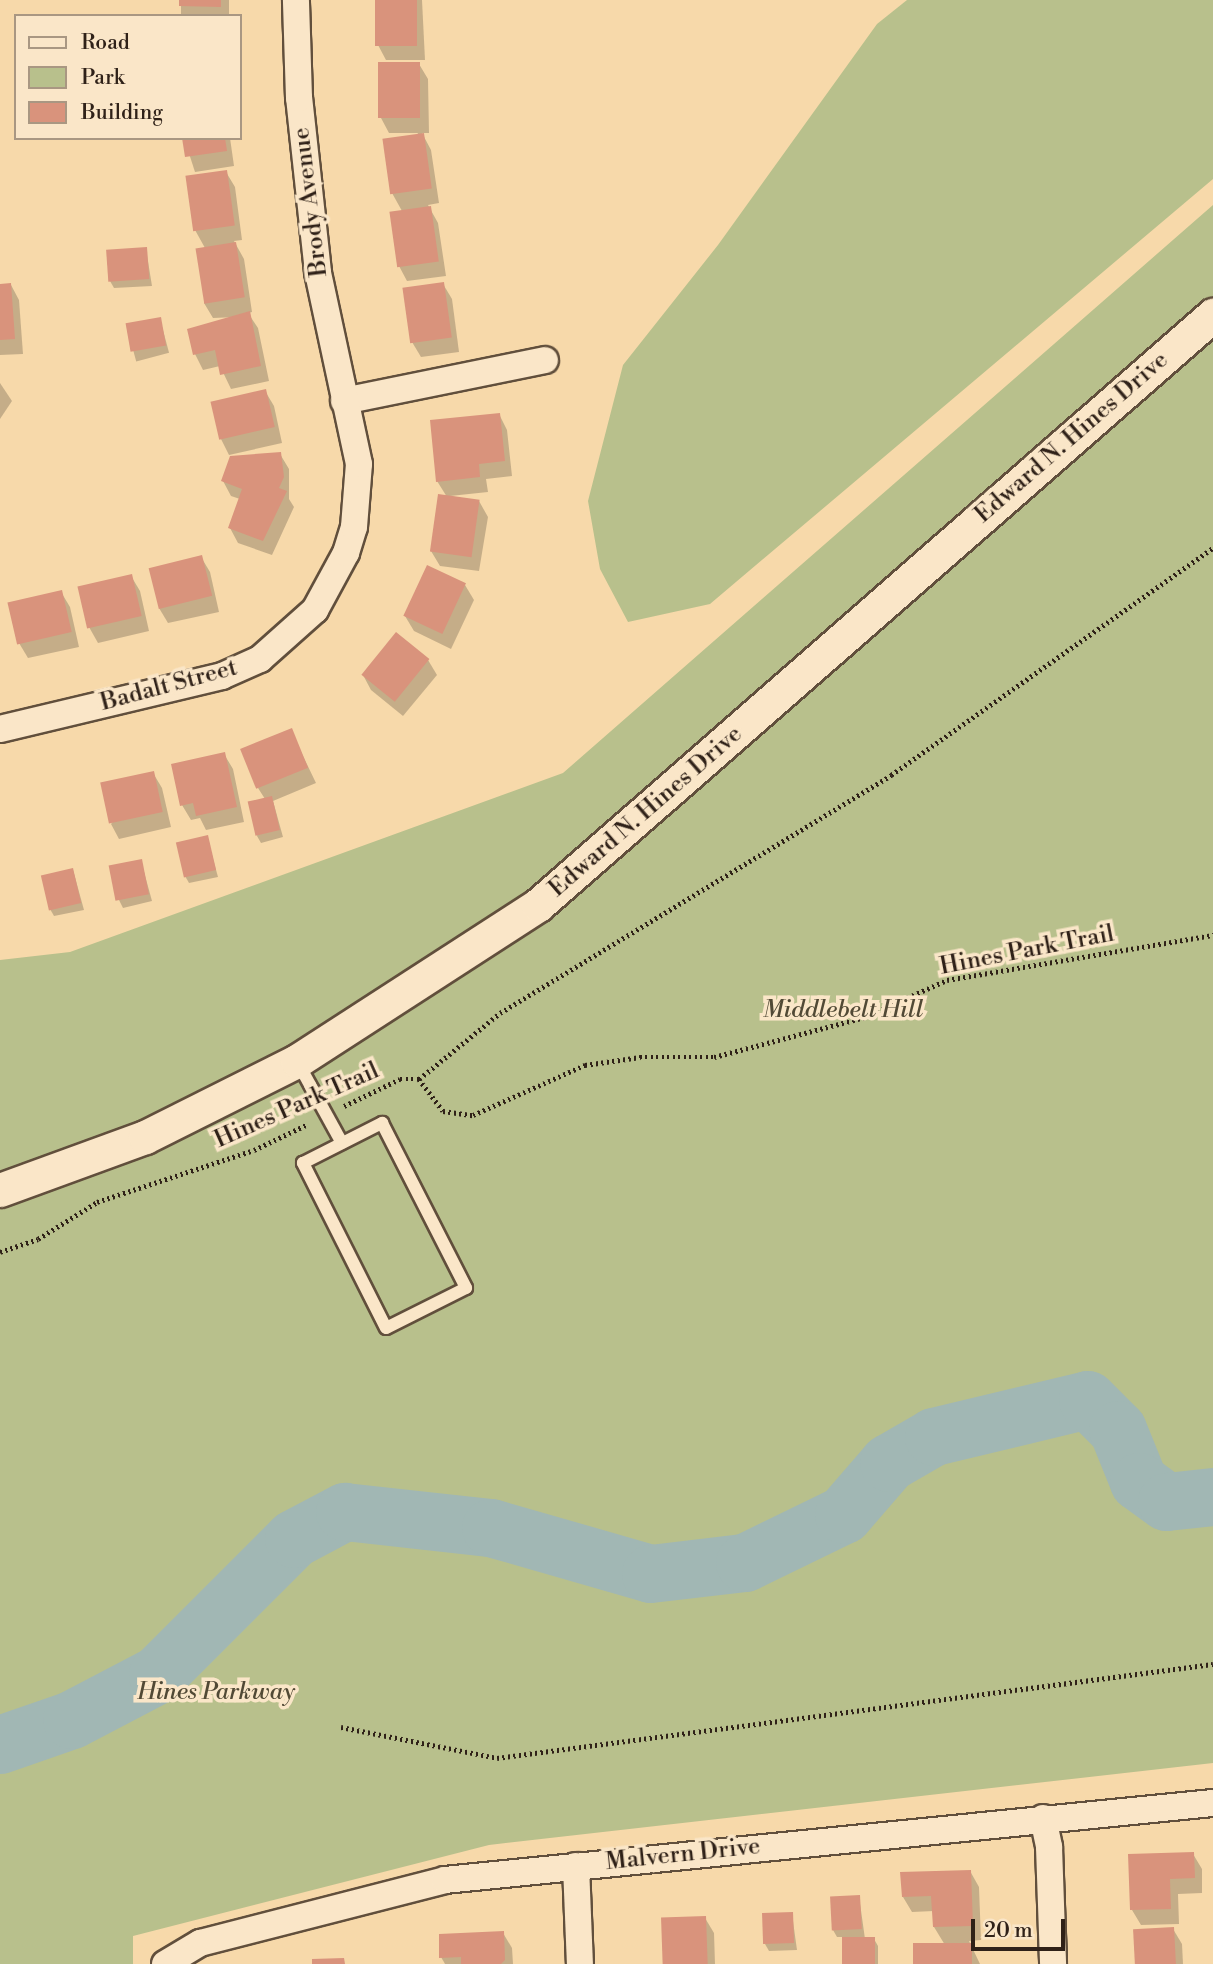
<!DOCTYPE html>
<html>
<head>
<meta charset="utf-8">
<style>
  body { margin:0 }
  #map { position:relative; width:1213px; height:1964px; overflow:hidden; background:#f7d9aa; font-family:"Libre Bodoni",serif }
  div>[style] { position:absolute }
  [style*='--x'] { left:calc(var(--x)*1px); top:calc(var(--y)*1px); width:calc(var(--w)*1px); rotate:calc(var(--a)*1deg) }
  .green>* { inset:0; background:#b8c08c }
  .shadow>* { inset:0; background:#0003; transform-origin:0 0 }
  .river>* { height:58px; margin:-29px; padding:0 29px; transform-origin:29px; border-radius:29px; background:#a1b7b4 }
  .building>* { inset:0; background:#d9937c; transform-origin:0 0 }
  .path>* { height:4.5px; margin-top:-2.25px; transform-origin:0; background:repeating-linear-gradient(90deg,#2f2118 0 2px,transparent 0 5.5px) }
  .roads { filter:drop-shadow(2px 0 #614f3c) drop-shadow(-2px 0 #614f3c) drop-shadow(0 2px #614f3c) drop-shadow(0 -2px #614f3c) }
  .service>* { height:12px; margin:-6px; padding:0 6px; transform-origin:6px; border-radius:6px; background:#fae6c8 }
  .minor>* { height:26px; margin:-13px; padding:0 13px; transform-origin:13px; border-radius:13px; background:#fae6c8 }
  .tertiary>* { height:33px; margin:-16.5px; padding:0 16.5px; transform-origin:16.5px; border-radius:16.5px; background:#fae6c8 }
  span { translate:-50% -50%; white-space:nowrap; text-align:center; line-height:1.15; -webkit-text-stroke:7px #fae6c8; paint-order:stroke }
  .street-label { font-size:24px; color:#2f2118 }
  .park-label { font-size:24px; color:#514935; font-style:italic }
  .legend { position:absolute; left:14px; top:14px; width:228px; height:126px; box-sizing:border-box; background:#fae6c8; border:2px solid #a99782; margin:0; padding:9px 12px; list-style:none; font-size:21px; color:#2f2118 }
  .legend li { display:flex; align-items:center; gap:14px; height:35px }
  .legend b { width:35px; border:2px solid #a99782 }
  .scale { position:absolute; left:971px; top:1919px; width:94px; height:32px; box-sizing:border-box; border:4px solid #2f2118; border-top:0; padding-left:9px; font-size:21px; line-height:24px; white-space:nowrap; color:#2f2118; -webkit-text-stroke:5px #fae6c8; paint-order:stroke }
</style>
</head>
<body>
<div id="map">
  <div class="green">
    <div style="clip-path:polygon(907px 0,1213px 0,1213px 179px,710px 604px,628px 622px,600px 569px,588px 501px,623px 365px,718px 245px,877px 24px)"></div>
    <div style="clip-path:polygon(1213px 205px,1213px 1763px,489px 1845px,133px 1936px,133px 1964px,0 1964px,0 960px,70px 952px,563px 773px)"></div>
  </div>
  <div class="shadow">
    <div style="left:181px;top:0;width:48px;height:17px"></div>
    <div style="clip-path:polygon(377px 0,422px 0,425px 60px,386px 60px,378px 45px)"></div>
    <div style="clip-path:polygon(419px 64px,428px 79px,429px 133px,422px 133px,431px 150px,439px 203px,428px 205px,438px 223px,446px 276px,407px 281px,399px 266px,402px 211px,392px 193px,418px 133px,389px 133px,381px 118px)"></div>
    <div style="clip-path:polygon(184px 138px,230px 138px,234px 166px,195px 172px)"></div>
    <div style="clip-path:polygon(226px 172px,235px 187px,242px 240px,234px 241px,244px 259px,252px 312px,248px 313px,258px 328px,269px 381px,231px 389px,220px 366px,203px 370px,195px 354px,238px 317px,213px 318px,204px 303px,205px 248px,195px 230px)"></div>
    <div style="clip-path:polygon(146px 249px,152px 286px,114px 288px,110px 281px)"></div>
    <div style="clip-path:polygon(443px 284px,452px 299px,459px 352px,421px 357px,412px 342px)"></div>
    <div style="clip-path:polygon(0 285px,11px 285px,19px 300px,23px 354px,0 355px)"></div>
    <div style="left:160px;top:319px;width:35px;height:34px;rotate:75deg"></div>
    <div style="clip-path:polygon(0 383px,12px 401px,0 419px)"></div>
    <div style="clip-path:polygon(265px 391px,274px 406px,282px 443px,229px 455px,221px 439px)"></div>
    <div style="clip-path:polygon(499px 414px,507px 430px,512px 476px,486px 479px,488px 492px,450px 496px,479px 501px,488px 517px,479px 571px,440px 566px,431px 551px,447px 497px,437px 481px)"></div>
    <div style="clip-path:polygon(280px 454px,289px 469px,289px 499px,294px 507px,272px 555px,238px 543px,230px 528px,240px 499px,231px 496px,223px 481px)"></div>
    <div style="clip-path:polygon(201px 557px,210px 572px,219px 612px,168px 623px,159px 608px)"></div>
    <div style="clip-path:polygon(131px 576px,140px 591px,149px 631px,98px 643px,89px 627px)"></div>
    <div style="clip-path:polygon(465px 585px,474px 600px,451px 649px,414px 631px,405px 616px)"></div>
    <div style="clip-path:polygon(61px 592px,70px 607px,79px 647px,28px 658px,19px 643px)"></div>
    <div style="clip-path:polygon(428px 660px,437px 675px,403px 716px,371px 690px,363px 675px)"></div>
    <div style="clip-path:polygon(291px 731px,316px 783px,273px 801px,283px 837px,261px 843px,257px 836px,265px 799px,258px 788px)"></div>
    <div style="clip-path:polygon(224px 754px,233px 769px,244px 822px,206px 830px,200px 818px,191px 820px,182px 805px)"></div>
    <div style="clip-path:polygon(153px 773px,162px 788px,171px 827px,119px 839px,111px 824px)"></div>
    <div style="clip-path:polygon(207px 837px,218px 877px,189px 883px,185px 876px)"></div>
    <div style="clip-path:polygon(141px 861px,152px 901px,123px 908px,119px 900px)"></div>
    <div style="clip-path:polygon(73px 870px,84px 910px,54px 916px,50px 909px)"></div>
    <div style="clip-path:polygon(1193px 1854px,1202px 1869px,1202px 1893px,1178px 1894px,1179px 1924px,1141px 1925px,1132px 1910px)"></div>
    <div style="clip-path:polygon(970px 1871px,979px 1887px,981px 1940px,969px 1941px,980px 1964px,916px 1964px,945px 1945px,934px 1927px,934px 1911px,912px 1912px,903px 1897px)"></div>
    <div style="clip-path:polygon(859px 1896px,865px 1939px,874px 1939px,878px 1946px,878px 1964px,844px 1964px,843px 1937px,837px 1937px,833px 1930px)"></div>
    <div style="clip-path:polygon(792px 1914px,797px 1950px,769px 1951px,765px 1944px)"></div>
    <div style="clip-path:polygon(705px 1918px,714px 1933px,715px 1964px,668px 1964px)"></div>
    <div style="clip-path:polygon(1173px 1929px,1182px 1944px,1183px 1964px,1136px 1964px)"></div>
    <div style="clip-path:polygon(503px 1933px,512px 1948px,513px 1964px,445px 1964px,441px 1957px)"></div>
  </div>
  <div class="river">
    <div style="--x:0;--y:1745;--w:76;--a:-19.1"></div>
    <div style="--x:72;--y:1720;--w:97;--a:-27.6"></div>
    <div style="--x:158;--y:1675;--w:192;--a:-45"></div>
    <div style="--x:294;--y:1539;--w:58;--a:-27.9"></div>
    <div style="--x:345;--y:1512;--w:147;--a:6.3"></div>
    <div style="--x:491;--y:1528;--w:166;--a:16"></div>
    <div style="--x:651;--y:1574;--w:95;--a:-6.7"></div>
    <div style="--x:745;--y:1563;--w:110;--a:-25.9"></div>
    <div style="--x:844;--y:1515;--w:69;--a:-49.1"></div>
    <div style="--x:889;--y:1463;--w:52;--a:-30"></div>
    <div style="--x:934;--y:1437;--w:158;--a:-13.5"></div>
    <div style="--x:1088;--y:1400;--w:42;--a:45"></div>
    <div style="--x:1118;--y:1430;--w:56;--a:68"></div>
    <div style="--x:1139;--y:1482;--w:34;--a:36"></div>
    <div style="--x:1167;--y:1502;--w:46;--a:-6.2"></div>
  </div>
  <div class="building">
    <div style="clip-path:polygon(179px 0,221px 0,221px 7px,179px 6px)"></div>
    <div style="left:375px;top:0;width:42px;height:46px"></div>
    <div style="left:378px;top:62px;width:42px;height:56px"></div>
    <div style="left:424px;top:133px;width:56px;height:42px;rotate:82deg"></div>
    <div style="clip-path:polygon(182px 138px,225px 138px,227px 151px,185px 157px)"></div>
    <div style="left:227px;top:170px;width:56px;height:42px;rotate:82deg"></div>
    <div style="left:431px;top:206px;width:56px;height:42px;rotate:82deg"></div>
    <div style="left:236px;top:242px;width:56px;height:41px;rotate:81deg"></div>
    <div style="left:147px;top:247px;width:32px;height:41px;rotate:86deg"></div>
    <div style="left:444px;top:282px;width:56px;height:42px;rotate:82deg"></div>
    <div style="clip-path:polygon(11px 283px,15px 339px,0 340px,0 284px)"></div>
    <div style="clip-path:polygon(250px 311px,261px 366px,220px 375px,215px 350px,193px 355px,187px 329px)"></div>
    <div style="left:161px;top:317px;width:29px;height:36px;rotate:80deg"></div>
    <div style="left:266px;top:389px;width:39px;height:57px;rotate:77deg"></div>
    <div style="clip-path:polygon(500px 413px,505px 461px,479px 464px,480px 477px,436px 482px,430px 420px)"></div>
    <div style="clip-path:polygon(281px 452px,284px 477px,279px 488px,287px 491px,263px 541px,228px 528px,242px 489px,221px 481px,230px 456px)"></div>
    <div style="left:438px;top:494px;width:42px;height:58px;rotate:8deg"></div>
    <div style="left:202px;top:555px;width:42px;height:55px;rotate:76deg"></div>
    <div style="left:427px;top:565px;width:43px;height:56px;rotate:25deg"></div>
    <div style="left:132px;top:574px;width:43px;height:56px;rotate:77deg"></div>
    <div style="left:62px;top:590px;width:43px;height:56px;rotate:77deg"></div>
    <div style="left:396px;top:632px;width:43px;height:55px;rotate:39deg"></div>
    <div style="left:292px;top:728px;width:43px;height:56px;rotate:68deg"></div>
    <div style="clip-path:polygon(225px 752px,237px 807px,196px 816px,193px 803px,180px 806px,171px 764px)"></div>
    <div style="left:154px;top:771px;width:42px;height:55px;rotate:78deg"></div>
    <div style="left:272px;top:796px;width:35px;height:25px;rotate:77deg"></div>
    <div style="left:208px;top:835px;width:36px;height:33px;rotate:77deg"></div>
    <div style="left:142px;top:859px;width:36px;height:34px;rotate:79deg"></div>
    <div style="left:73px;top:868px;width:36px;height:33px;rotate:77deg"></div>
    <div style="clip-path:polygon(1194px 1852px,1195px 1878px,1170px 1879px,1171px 1909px,1130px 1910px,1128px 1854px)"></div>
    <div style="clip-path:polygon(971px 1870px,973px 1926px,933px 1927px,931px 1896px,902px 1897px,900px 1872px)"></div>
    <div style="left:860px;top:1895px;width:34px;height:30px;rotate:87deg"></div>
    <div style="left:793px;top:1912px;width:31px;height:31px;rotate:88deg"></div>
    <div style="left:706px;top:1916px;width:48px;height:45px;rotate:88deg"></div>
    <div style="left:1174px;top:1927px;width:37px;height:41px;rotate:87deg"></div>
    <div style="clip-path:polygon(504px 1931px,505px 1960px,501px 1964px,461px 1964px,461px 1957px,439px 1958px,439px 1934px)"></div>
    <div style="left:875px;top:1937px;width:27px;height:33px;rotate:90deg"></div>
    <div style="left:972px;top:1943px;width:21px;height:59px;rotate:90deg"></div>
    <div style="clip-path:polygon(344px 1958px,345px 1964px,312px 1964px,312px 1959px)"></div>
  </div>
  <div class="path">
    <div style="--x:419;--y:1079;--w:104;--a:-39.2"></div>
    <div style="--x:500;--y:1013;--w:458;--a:-31.3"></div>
    <div style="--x:891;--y:775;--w:394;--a:-35.2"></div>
    <div style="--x:344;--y:1106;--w:62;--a:-25.7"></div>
    <div style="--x:400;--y:1079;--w:19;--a:0"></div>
    <div style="--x:419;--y:1079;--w:40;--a:53"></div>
    <div style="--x:443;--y:1111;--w:30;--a:8"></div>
    <div style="--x:473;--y:1115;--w:123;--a:-24.1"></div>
    <div style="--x:585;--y:1065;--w:56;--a:-8.3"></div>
    <div style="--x:640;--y:1057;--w:74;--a:0"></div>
    <div style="--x:714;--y:1057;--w:153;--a:-14.8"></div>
    <div style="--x:862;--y:1018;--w:93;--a:-24.1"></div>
    <div style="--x:947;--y:980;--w:270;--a:-9.6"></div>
    <div style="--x:0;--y:1252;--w:40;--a:-18.9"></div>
    <div style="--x:38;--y:1239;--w:70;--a:-32.1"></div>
    <div style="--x:97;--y:1202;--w:165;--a:-18.3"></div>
    <div style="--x:254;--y:1150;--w:60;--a:-25.7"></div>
    <div style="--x:341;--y:1727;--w:159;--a:11.2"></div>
    <div style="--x:497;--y:1758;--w:722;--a:-7.48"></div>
  </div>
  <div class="roads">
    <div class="service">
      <div style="--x:298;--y:1063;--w:91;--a:61.2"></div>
      <div style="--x:382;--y:1123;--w:185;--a:63"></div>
      <div style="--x:466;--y:1288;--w:89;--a:153.4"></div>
      <div style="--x:386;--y:1328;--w:185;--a:-116.7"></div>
      <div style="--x:303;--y:1163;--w:89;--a:-26.9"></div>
    </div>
    <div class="minor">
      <div style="--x:344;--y:401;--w:205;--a:-11.5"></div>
      <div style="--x:0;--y:729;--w:228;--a:-13.4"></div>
      <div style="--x:222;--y:676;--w:42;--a:-24.1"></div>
      <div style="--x:260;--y:659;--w:74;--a:-41.7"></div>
      <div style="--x:315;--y:610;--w:65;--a:-61.5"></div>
      <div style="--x:346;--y:553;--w:27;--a:-73"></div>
      <div style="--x:354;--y:527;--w:63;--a:-85.5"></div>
      <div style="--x:359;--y:464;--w:196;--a:-102.1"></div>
      <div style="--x:318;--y:272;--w:175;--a:-96.2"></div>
      <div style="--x:299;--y:98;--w:98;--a:-91.8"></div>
      <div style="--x:1043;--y:1818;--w:30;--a:78"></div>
      <div style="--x:1049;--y:1847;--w:117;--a:88"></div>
      <div style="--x:576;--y:1866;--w:98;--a:87.7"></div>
      <div style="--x:165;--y:1964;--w:41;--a:-31"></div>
      <div style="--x:200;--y:1943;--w:253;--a:-14.4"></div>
      <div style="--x:445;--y:1880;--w:772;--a:-5.73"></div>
    </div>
    <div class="tertiary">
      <div style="--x:0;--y:1190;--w:154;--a:-20.1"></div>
      <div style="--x:145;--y:1137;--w:170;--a:-26.6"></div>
      <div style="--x:297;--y:1061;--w:287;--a:-32.9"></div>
      <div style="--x:538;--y:905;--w:897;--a:-41.16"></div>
    </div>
  </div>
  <div class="street-label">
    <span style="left:311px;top:202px;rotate:-97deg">Brody Avenue</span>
    <span style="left:1072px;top:438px;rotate:-41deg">Edward N. Hines Drive</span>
    <span style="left:169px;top:686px;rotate:-15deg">Badalt Street</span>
    <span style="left:646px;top:812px;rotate:-41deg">Edward N. Hines Drive</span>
    <span style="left:1027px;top:951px;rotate:-11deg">Hines Park Trail</span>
    <span style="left:297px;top:1106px;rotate:-24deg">Hines Park Trail</span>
    <span style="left:683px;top:1855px;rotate:-6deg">Malvern Drive</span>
  </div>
  <div class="park-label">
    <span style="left:843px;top:1011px">Middlebelt Hill</span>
    <span style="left:216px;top:1693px">Hines Parkway</span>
  </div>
  <ul class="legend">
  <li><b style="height:9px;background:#fae6c8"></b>Road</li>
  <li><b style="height:19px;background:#b8c08c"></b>Park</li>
  <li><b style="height:19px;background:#d9937c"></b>Building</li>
  </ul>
  <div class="scale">20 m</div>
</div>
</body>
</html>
